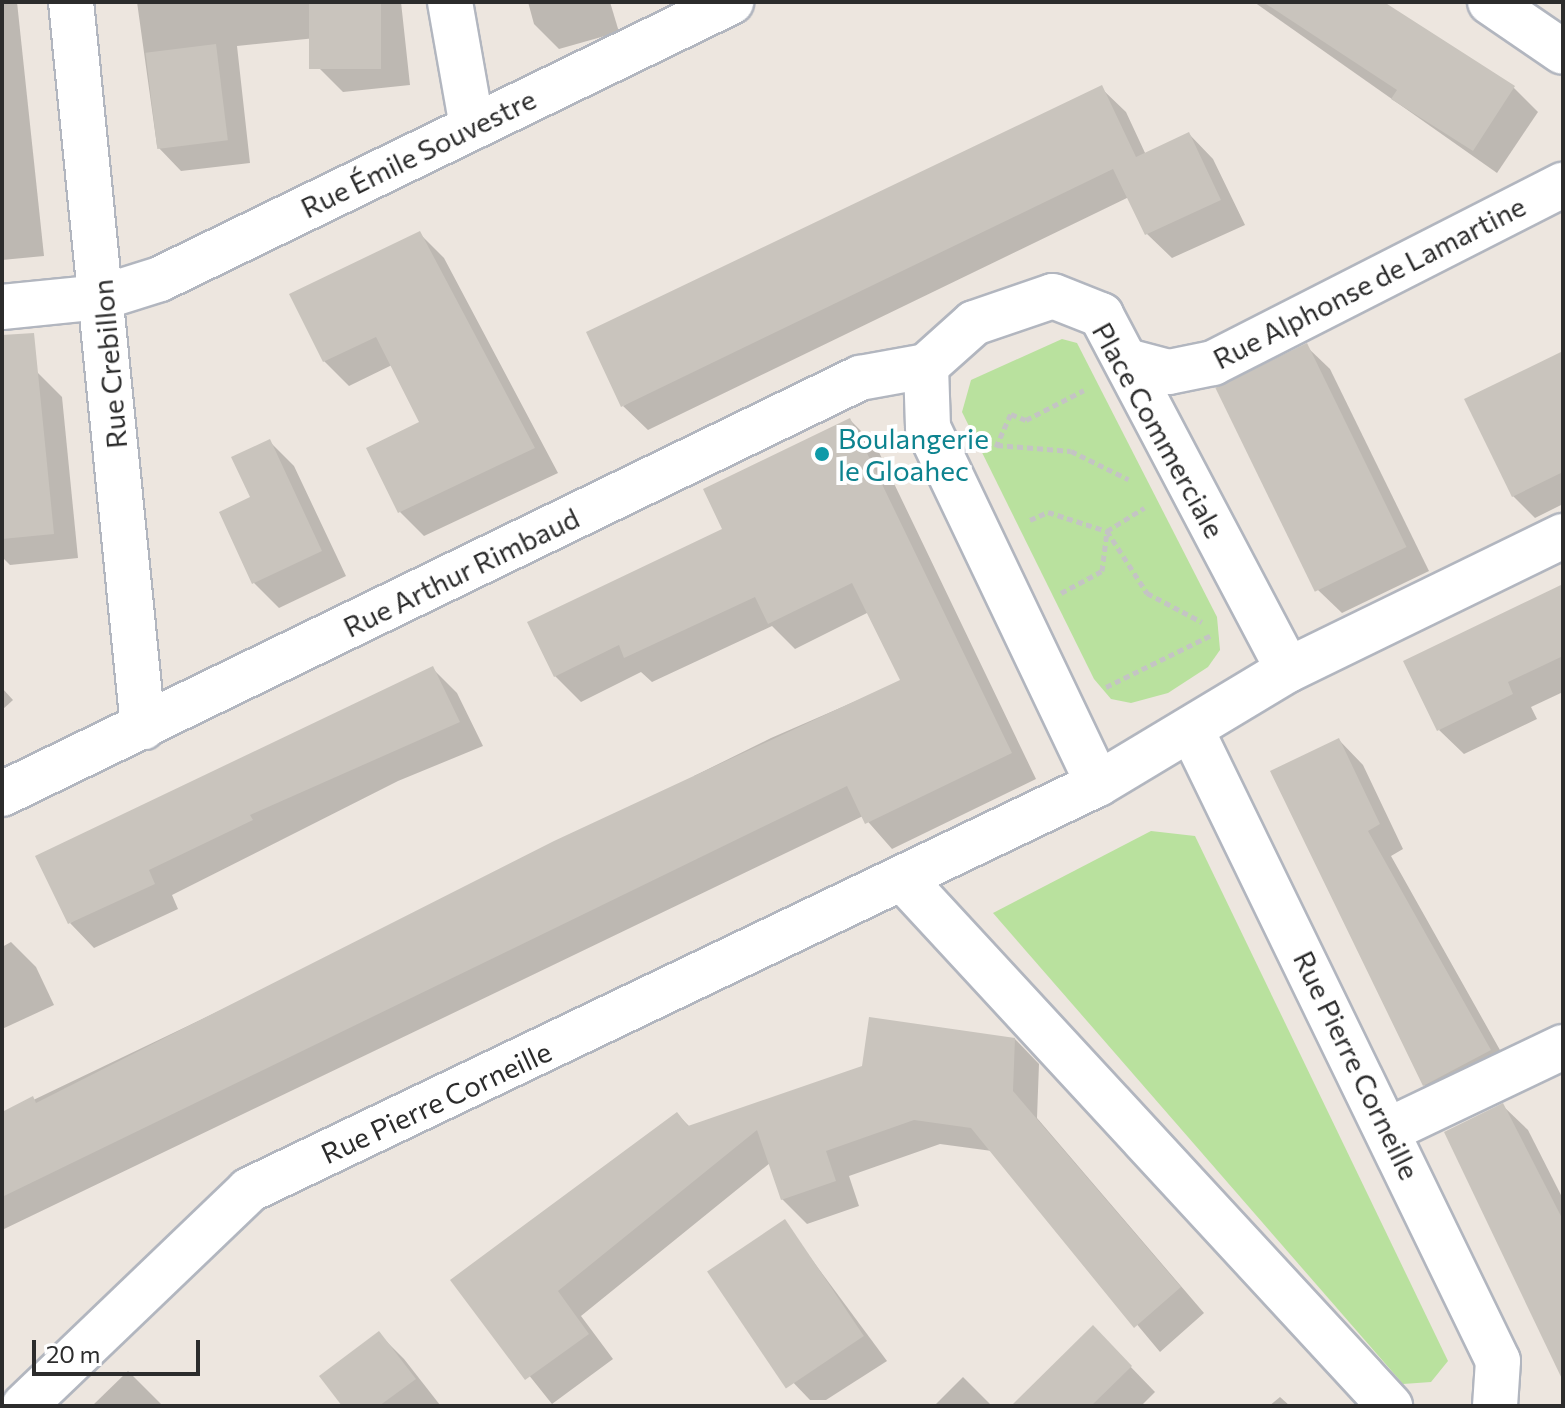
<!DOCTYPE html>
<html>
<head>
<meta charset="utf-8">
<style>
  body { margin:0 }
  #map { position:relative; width:1565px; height:1408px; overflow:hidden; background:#ede6df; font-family:Commissioner,sans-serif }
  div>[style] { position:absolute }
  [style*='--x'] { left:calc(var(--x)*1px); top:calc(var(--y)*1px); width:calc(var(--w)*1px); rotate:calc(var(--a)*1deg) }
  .green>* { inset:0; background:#b9e19e }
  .shadow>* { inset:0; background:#0003 }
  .building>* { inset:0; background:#c9c4bd; transform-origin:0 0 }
  .path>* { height:5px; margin-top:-2.5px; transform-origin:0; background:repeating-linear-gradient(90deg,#c4c4c4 0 6px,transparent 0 10px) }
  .roads { filter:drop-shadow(2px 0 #b2b6bf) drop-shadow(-2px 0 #b2b6bf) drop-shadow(0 2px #b2b6bf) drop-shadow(0 -2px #b2b6bf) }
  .street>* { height:44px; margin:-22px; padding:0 22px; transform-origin:22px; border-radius:22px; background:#fff }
  .secondary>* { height:44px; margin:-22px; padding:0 22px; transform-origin:22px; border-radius:22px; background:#fff }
  .dots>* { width:22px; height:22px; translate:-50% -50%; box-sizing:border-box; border:4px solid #fff; border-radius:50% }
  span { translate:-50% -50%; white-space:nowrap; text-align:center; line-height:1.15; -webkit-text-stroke:8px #fff; paint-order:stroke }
  .street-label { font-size:28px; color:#2c2c2c }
  .culture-label { font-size:28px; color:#0d838f }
  .left { translate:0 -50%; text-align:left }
  .frame { position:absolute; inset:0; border:4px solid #2c2c2c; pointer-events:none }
  .scale { position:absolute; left:32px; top:1340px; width:168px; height:36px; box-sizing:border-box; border:4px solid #2c2c2c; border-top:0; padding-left:10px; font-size:24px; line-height:28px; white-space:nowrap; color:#2c2c2c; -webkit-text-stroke:6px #fff; paint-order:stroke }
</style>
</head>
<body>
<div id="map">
  <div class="green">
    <div style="clip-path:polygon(1062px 339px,1077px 343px,1217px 617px,1220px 650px,1208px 667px,1168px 693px,1131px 703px,1111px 699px,1094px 679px,962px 412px,971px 380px)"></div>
    <div style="clip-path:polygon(1151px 831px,1195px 836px,1448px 1361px,1431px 1382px,1403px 1384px,993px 913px)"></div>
  </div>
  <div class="shadow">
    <div style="clip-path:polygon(2px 2px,17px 2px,44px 256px,2px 260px)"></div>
    <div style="clip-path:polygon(137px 2px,401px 2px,410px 85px,343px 92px,319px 68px,316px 38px,237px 46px,250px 163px,181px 171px,157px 146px)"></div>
    <div style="clip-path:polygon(528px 2px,610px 2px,619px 32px,559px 49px,534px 24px)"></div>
    <div style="clip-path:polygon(1254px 2px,1382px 2px,1514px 88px,1538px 112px,1497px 173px)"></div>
    <div style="clip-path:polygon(1101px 88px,1126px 112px,1146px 155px,1189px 134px,1213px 159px,1245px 225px,1172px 258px,1147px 234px,1129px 197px,648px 430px,623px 406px)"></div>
    <div style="clip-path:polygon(419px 233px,444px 258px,558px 473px,424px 536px,400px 512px,422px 423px,392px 365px,349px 386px,324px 361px)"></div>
    <div style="clip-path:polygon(1306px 346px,1330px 369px,1429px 571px,1342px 613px,1318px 590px)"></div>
    <div style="clip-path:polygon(1563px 356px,1563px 504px,1535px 518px,1513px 496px)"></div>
    <div style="clip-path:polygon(37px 372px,62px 397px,78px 558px,10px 565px,2px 557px,2px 377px)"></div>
    <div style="clip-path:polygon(850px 420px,876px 446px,1036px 779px,892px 849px,863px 816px,2px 1230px,2px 1115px,697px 782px,694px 776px,771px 738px,902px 681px,869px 612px,795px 649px,772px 626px,652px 682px,641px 672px,581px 702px,555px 676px)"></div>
    <div style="clip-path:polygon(269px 441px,294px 466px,346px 576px,279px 608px,254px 583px,222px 513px,253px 498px)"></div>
    <div style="clip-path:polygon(1563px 586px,1563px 692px,1531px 707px,1537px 719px,1464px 754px,1439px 730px)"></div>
    <div style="clip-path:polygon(433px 669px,457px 693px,483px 746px,398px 781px,172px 895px,178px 909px,94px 948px,70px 923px)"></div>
    <div style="clip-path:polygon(2px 688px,13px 700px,2px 710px)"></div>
    <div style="clip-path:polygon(1339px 740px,1363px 765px,1403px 849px,1391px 856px,1514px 1075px,1449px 1110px,1424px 1085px)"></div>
    <div style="clip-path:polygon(11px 942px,36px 967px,54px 1005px,2px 1029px,2px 947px)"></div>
    <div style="clip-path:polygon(1015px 1039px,1039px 1064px,1037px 1118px,1204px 1313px,1160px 1352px,992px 1151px,940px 1144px,849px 1176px,859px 1206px,807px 1224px,782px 1199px,770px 1163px,581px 1316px,613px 1359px,552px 1404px,453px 1280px,677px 1114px,690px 1127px)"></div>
    <div style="clip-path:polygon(1503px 1106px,1528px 1130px,1563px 1199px,1563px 1376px)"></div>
    <div style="clip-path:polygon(784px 1222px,887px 1361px,826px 1400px,810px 1400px,785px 1374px)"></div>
    <div style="clip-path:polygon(1093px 1328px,1155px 1392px,1141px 1406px,1014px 1406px)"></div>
    <div style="clip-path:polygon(379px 1334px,404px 1359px,440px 1405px,344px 1406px)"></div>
    <div style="clip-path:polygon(128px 1371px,163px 1406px,92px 1406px)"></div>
    <div style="clip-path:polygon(963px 1377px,992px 1406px,934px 1406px)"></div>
    <div style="clip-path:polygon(1280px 1397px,1290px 1406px,1269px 1406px)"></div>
  </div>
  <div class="building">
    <div style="left:309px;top:2px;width:72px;height:67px"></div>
    <div style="clip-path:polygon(1263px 2px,1384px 2px,1515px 86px,1473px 151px,1391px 99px,1397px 90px)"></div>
    <div style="left:216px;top:44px;width:97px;height:71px;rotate:83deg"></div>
    <div style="clip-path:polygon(1102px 85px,1136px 157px,1189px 132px,1221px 200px,1145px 235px,1113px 169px,621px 407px,586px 332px)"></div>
    <div style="clip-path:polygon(420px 231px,535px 448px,398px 513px,366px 448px,419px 422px,376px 337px,323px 362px,289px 294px)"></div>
    <div style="clip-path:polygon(34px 333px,54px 534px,2px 539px,2px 335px)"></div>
    <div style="left:1307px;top:343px;width:227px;height:102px;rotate:64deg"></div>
    <div style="clip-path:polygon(1563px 351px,1563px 472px,1512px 497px,1464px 399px)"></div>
    <div style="clip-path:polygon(850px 418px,1012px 753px,865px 824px,847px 786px,2px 1197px,2px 1112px,33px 1096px,36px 1103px,554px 841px,900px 680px,852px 583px,768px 624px,755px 597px,624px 658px,619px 645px,554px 677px,527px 622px,722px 529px,703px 489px)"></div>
    <div style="clip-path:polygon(270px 439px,322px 551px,252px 584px,219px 512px,250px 497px,231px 457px)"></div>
    <div style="clip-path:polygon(1563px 584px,1563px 656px,1508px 682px,1513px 694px,1437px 731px,1403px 661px)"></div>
    <div style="clip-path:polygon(433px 666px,460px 722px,250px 815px,253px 820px,149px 870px,155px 884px,68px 924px,35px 856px)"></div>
    <div style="clip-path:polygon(1339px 738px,1380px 824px,1368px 831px,1491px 1050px,1423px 1086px,1270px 771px)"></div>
    <div style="clip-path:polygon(869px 1017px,1015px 1038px,1013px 1091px,1181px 1287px,1134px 1328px,971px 1128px,914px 1120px,826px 1151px,836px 1181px,781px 1200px,757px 1130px,558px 1291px,589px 1334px,525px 1380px,450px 1280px,677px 1112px,688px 1126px,862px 1066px)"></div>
    <div style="clip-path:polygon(1503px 1103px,1563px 1220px,1563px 1381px,1444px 1132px)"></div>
    <div style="left:785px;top:1219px;width:141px;height:94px;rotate:56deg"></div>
    <div style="clip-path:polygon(1093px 1325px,1132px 1366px,1091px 1406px,1011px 1406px)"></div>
    <div style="clip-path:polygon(379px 1331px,416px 1379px,379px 1406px,342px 1406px,319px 1376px)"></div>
  </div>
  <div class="path">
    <div style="--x:997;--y:445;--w:74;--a:4.6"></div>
    <div style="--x:1071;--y:451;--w:64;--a:26.2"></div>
    <div style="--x:996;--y:447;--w:36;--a:-66"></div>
    <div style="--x:1011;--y:414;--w:16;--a:22"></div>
    <div style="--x:1026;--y:420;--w:65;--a:-27.3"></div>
    <div style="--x:1030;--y:520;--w:20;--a:-24"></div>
    <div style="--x:1048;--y:512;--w:62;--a:17.9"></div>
    <div style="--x:1107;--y:531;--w:74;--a:57.2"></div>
    <div style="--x:1147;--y:593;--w:62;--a:27.8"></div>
    <div style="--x:1061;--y:593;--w:47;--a:-28.2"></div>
    <div style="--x:1102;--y:571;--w:40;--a:-82.9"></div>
    <div style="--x:1107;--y:531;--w:44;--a:-31.9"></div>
    <div style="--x:1106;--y:687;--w:117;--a:-26.3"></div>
  </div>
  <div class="roads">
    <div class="street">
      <div style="--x:71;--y:2;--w:729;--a:84.33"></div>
      <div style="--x:450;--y:2;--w:127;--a:80"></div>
      <div style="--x:1490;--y:2;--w:88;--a:34.4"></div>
      <div style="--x:2;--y:307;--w:101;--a:-5.7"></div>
      <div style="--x:103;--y:297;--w:60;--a:-17.5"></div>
      <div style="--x:160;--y:279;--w:635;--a:-25.88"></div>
      <div style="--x:1127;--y:361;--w:43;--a:14.7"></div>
      <div style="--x:1169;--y:372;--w:45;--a:-11.6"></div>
      <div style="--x:1213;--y:363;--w:393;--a:-27"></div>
      <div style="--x:1098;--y:784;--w:395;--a:-115.5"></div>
      <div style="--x:928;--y:427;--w:61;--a:-91.9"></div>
      <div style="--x:926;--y:366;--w:64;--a:-41.9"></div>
      <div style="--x:974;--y:323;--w:83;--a:-18.9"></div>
      <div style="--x:1053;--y:296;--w:52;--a:21.6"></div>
      <div style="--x:1101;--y:315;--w:401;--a:62.2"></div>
      <div style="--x:2;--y:794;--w:954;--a:-25.87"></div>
      <div style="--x:860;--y:378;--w:67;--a:-10.3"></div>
      <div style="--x:1389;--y:1130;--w:193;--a:-25.5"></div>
    </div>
    <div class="secondary">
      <div style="--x:1192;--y:731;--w:700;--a:64.09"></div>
      <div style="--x:1498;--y:1361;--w:45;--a:93.8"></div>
      <div style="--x:903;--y:879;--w:718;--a:47.26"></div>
      <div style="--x:24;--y:1406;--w:312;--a:-43.8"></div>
      <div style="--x:249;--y:1190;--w:941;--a:-25.56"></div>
      <div style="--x:1098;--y:784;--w:222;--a:-31"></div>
      <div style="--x:1288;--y:670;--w:306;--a:-26"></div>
    </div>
  </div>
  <div class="dots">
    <div style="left:822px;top:454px;background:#0f9aa8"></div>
  </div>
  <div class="street-label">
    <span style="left:418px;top:153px;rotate:-26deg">Rue Émile Souvestre</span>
    <span style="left:1369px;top:282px;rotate:-27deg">Rue Alphonse de Lamartine</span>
    <span style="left:109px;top:364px;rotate:-95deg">Rue Crebillon</span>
    <span style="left:1159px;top:430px;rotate:61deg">Place Commerciale</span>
    <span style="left:461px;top:572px;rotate:-26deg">Rue Arthur Rimbaud</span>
    <span style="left:1357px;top:1065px;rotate:64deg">Rue Pierre Corneille</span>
    <span style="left:436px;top:1102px;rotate:-25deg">Rue Pierre Corneille</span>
  </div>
  <div class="culture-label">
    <span class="left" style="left:838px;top:454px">Boulangerie<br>le Gloahec</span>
  </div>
  <div class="frame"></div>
  <div class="scale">20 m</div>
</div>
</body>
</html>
